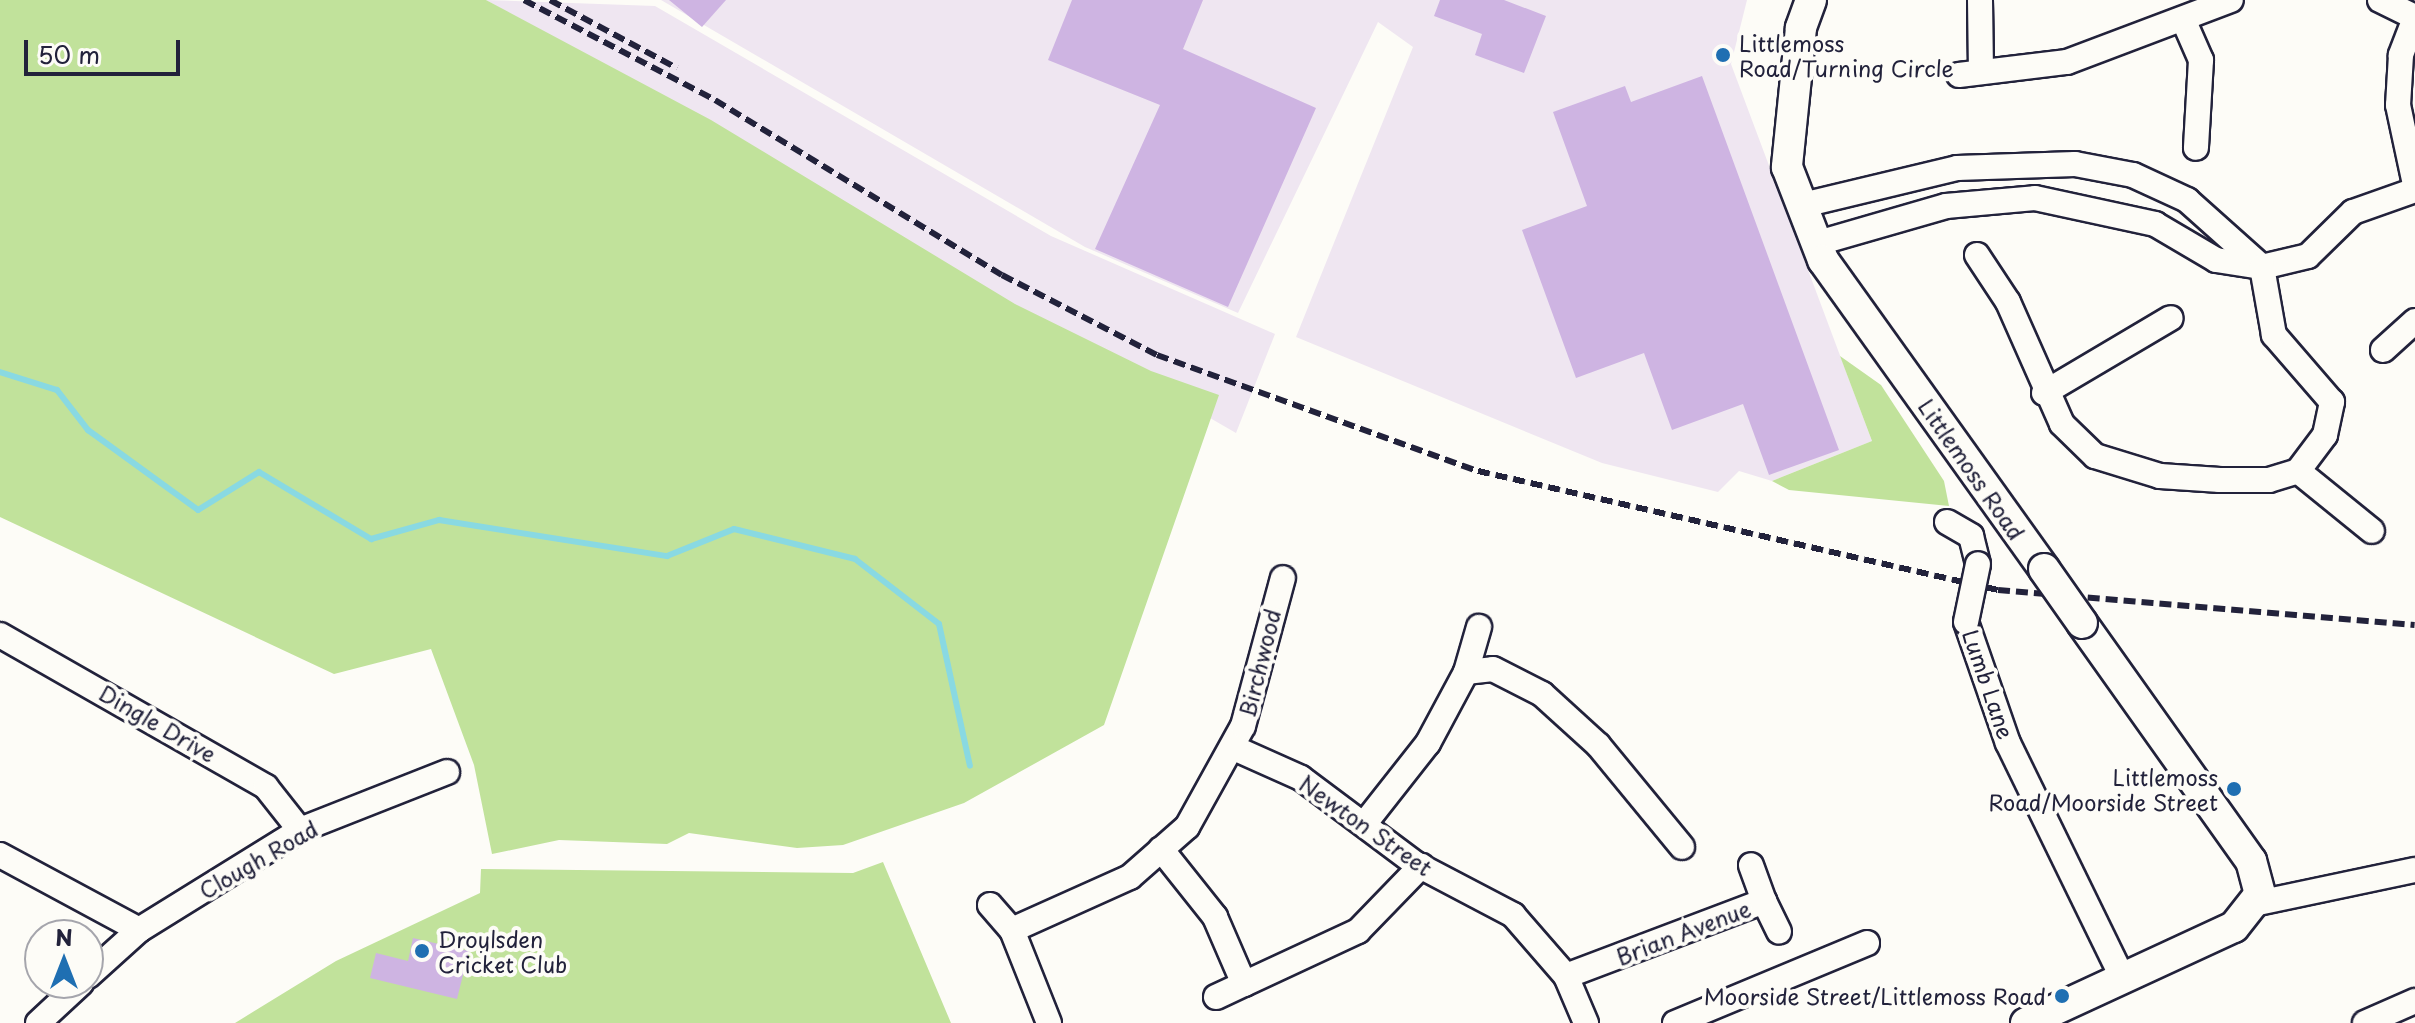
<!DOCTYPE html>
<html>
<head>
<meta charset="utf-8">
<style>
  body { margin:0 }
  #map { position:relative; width:2415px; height:1023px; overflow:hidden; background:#fdfcf7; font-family:"Playpen Sans",sans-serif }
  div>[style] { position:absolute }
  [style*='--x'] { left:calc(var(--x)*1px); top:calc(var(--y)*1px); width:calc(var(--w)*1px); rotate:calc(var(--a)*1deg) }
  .built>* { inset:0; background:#efe6f1 }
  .green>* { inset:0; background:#c1e29b }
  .stream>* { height:6px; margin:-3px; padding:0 3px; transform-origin:3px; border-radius:3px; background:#89d9e2 }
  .building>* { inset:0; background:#ceb4e2 }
  .roads { filter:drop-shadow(2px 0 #22223b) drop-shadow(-2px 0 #22223b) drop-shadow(0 2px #22223b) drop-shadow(0 -2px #22223b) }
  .minor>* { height:24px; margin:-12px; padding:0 12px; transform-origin:12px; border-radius:12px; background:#fdfcf7 }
  .tertiary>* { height:30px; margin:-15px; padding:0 15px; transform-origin:15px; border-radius:15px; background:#fdfcf7 }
  .rail>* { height:6px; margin-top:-3px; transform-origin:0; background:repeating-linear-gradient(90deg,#22223b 0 12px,transparent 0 18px) }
  .bridges { filter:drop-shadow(2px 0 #22223b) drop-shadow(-2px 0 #22223b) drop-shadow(0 2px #22223b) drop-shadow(0 -2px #22223b) }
  .minor-bridge>* { height:24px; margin:-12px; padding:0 12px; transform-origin:12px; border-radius:12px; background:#fdfcf7 }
  .tertiary-bridge>* { height:30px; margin:-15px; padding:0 15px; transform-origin:15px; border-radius:15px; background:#fdfcf7 }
  .dots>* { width:22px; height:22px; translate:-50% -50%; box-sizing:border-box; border:4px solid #fdfcf7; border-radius:50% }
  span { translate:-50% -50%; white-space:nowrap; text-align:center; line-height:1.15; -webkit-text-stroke:8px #fdfcf7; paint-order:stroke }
  .poi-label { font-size:22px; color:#22223b }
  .left { translate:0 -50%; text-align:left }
  .right { translate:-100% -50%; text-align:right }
  .street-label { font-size:22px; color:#22223b }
  .north { position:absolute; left:24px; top:919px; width:80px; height:80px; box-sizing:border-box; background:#fdfcf7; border:2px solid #a5a5ac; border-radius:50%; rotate:0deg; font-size:22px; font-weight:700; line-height:32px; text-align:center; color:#22223b }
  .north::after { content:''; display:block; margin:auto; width:28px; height:36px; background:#1f6fb2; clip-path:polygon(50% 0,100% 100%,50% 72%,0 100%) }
  .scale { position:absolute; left:24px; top:40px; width:156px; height:36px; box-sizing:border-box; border:4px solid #22223b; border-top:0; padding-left:10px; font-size:24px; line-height:28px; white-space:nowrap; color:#22223b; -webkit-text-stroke:6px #fdfcf7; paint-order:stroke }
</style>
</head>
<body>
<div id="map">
  <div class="built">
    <div style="clip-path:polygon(486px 0,655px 6px,1051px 236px,1275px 334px,1236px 433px)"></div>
    <div style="clip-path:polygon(661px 0,1747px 0,1731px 64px,1872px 441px,1772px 481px,1739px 471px,1718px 492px,1602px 463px,1296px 337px,1413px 47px,1378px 22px,1238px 313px,1085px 247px)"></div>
  </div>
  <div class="green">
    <div style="clip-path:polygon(0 0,486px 0,711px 120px,1015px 304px,1151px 371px,1219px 395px,1104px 725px,964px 803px,843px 845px,797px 848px,689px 833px,667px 844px,559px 840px,492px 854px,474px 765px,431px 649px,334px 674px,0 517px)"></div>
    <div style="clip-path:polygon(1840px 356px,1881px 385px,1944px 481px,1949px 506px,1789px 490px,1772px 481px,1872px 441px)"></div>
    <div style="clip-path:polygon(883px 862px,951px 1023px,235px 1023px,336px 961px,480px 893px,481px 869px,853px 873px)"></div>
  </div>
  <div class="stream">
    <div style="--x:0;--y:372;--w:60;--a:17.5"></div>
    <div style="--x:57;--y:390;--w:51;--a:52.2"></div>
    <div style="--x:88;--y:430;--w:136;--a:36"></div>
    <div style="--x:198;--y:510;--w:72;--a:-31.9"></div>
    <div style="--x:259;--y:472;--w:131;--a:30.9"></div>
    <div style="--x:371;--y:539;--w:71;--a:-15.6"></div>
    <div style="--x:439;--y:520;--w:231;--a:9"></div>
    <div style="--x:667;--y:556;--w:72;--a:-21.9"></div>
    <div style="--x:734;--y:529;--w:125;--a:13.9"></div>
    <div style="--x:855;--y:559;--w:106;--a:37.7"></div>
    <div style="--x:939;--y:624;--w:145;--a:77.7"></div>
  </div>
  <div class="building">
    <div style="clip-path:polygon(669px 0,726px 0,702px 27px)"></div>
    <div style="clip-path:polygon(1072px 0,1203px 0,1183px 49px,1316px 108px,1228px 307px,1095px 249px,1160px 105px,1048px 60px)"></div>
    <div style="clip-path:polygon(1440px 0,1504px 0,1546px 16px,1524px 73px,1475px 55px,1482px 34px,1434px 16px)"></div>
    <div style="clip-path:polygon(1702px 76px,1839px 450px,1769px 475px,1743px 404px,1672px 430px,1644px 353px,1576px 378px,1522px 230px,1587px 206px,1553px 112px,1625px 86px,1631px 102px)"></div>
    <div style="clip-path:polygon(413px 938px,469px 951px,457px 999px,370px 978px,376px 953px,408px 961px)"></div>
  </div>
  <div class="roads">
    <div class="minor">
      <div style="--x:1980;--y:0;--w:72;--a:89.2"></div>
      <div style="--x:2380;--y:0;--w:39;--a:26"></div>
      <div style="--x:2415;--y:18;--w:40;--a:111"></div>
      <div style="--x:2401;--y:55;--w:50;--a:93.4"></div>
      <div style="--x:2398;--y:105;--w:81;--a:77.9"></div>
      <div style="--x:2183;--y:19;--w:45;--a:66.3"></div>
      <div style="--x:2201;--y:60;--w:88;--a:93.3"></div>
      <div style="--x:1959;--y:75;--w:109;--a:-6.9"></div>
      <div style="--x:2067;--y:62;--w:175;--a:-20.7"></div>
      <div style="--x:1803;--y:205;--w:158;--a:-13.5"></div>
      <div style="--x:1957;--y:168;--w:118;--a:-1.9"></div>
      <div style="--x:2075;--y:164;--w:59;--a:10.7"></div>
      <div style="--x:2133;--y:175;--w:60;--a:24.8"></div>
      <div style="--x:2187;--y:200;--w:101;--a:41.8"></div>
      <div style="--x:1818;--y:243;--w:133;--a:-16.1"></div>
      <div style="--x:1946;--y:206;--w:89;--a:-5.1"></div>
      <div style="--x:2035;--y:198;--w:123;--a:12.2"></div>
      <div style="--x:2155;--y:224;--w:71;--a:30.5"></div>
      <div style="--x:2216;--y:260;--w:47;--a:8.7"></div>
      <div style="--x:2262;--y:267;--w:47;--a:-13.4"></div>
      <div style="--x:2308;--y:256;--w:63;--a:-44.4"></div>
      <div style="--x:2353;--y:212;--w:66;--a:-19.5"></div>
      <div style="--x:1977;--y:255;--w:56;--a:56.6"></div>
      <div style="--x:2008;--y:302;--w:133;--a:66.1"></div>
      <div style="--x:2062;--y:424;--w:46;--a:44.1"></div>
      <div style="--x:2095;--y:456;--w:68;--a:17.1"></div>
      <div style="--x:2160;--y:476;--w:60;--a:3.8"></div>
      <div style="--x:2220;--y:480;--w:49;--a:0"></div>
      <div style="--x:2269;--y:480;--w:30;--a:-17"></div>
      <div style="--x:2298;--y:471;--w:45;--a:-53.1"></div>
      <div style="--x:2325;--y:435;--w:34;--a:-78"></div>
      <div style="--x:2332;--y:402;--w:89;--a:-130.9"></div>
      <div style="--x:2274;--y:335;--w:69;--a:-100"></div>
      <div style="--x:2383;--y:350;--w:43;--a:-42.2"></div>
      <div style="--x:2044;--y:393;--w:147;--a:-30.6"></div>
      <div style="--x:2298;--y:471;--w:95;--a:39"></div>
      <div style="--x:1947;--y:522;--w:28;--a:30"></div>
      <div style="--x:1971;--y:536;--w:29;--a:76"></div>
      <div style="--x:1966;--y:622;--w:128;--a:70.9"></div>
      <div style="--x:2008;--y:743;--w:263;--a:64"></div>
      <div style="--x:0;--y:635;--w:306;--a:29.7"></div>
      <div style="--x:266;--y:787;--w:55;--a:51.7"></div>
      <div style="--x:1466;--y:672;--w:47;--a:-73.9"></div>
      <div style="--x:1234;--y:748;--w:73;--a:24.1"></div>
      <div style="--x:1301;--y:778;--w:144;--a:36.8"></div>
      <div style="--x:1416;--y:864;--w:110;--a:27.7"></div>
      <div style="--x:1513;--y:915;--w:81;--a:49"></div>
      <div style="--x:1566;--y:976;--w:51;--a:66.9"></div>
      <div style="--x:1365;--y:823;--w:102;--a:-51.8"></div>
      <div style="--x:1428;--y:743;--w:81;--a:-61.8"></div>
      <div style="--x:1466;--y:672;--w:27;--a:-6"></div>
      <div style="--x:1493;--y:669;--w:55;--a:27"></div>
      <div style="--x:1542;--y:694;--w:76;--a:42.3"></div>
      <div style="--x:1598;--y:745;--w:132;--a:50.5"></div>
      <div style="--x:1161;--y:849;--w:87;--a:51.5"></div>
      <div style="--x:1215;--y:917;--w:73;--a:66.6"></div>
      <div style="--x:1244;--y:984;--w:126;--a:-24.9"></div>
      <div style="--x:1358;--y:931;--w:91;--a:-45.9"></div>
      <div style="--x:0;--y:855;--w:158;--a:28.3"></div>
      <div style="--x:1764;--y:901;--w:34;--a:64"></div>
      <div style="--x:2258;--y:903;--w:160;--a:-11.9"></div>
      <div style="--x:990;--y:905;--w:33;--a:49"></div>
      <div style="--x:1012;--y:930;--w:100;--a:68.3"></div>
      <div style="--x:1012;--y:930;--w:129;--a:-24.2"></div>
      <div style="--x:1130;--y:877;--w:76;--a:-41.3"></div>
      <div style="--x:1187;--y:827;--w:115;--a:-61"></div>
      <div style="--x:1243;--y:726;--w:153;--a:-74.9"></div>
      <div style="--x:88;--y:976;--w:69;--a:-42"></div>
      <div style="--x:139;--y:930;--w:190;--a:-31.8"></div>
      <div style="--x:300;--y:830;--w:158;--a:-21.5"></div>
      <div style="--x:1566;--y:976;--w:212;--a:-20.7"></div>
      <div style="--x:1764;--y:901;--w:38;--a:-110"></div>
      <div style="--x:1216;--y:997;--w:31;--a:-25"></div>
      <div style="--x:38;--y:1023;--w:59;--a:-42.9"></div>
      <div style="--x:1675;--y:1023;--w:208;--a:-22.6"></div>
      <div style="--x:2365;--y:1023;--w:55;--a:-23.7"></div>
    </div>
    <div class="tertiary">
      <div style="--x:1811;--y:0;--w:30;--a:110"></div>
      <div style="--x:1801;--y:28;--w:140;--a:95.8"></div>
      <div style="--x:1787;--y:167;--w:100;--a:68.8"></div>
      <div style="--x:1823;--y:260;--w:380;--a:54.4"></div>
      <div style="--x:2026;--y:1023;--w:229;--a:-24.8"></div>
      <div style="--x:2234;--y:927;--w:42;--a:-51.8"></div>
      <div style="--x:2260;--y:894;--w:34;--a:-105"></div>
      <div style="--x:2251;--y:861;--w:292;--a:-125.4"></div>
    </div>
  </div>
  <div class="rail">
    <div style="--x:524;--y:0;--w:216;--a:27.6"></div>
    <div style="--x:715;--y:100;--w:336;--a:31.4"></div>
    <div style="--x:1002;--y:275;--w:174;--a:27.3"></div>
    <div style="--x:1157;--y:355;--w:341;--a:19.9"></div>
    <div style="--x:1478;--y:471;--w:533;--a:12.89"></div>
    <div style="--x:1998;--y:590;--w:418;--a:4.8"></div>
    <div style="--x:550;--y:0;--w:144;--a:28.2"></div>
  </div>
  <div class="bridges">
    <div class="minor-bridge">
      <div style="--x:1966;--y:622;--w:59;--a:-78.3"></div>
    </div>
    <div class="tertiary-bridge">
      <div style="--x:2044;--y:569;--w:66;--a:54.9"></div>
    </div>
  </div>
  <div class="dots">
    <div style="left:1723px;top:55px;background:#1f6fb2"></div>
    <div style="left:2234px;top:789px;background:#1f6fb2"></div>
    <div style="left:422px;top:951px;background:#1f6fb2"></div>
    <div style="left:2062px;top:996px;background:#1f6fb2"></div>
  </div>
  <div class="poi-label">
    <span class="left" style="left:1739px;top:55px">Littlemoss<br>Road/Turning Circle</span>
    <span class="right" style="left:2218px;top:789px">Littlemoss<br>Road/Moorside Street</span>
    <span class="left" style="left:438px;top:951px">Droylsden<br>Cricket Club</span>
    <span class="right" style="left:2046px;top:996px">Moorside Street/Littlemoss Road</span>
  </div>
  <div class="street-label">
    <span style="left:1972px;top:469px;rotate:55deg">Littlemoss Road</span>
    <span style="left:1259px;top:663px;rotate:-76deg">Birchwood</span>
    <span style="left:1989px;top:684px;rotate:71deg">Lumb Lane</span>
    <span style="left:158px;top:723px;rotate:30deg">Dingle Drive</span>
    <span style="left:1366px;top:825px;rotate:35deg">Newton Street</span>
    <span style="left:258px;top:859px;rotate:-30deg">Clough Road</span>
    <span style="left:1683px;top:932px;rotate:-21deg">Brian Avenue</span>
  </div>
  <div class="north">N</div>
  <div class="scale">50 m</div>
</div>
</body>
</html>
